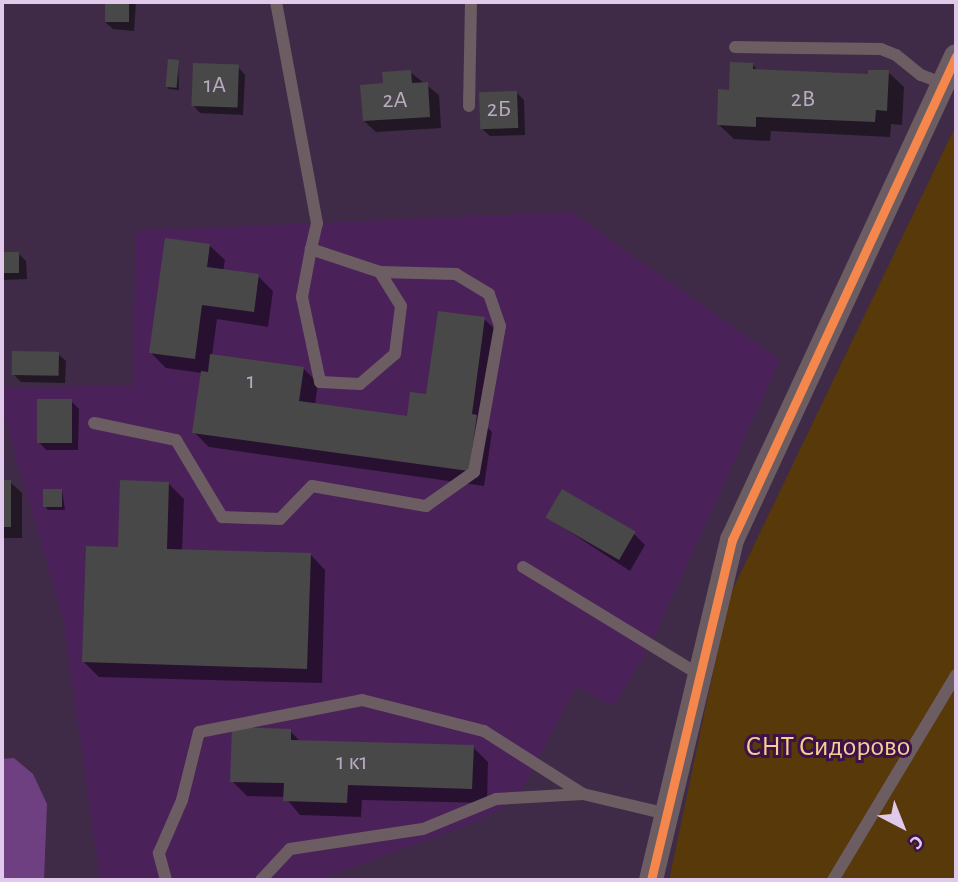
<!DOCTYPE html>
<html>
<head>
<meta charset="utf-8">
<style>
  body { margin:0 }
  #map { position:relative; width:958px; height:882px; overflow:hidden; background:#3f2b47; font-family:"Alegreya Sans",sans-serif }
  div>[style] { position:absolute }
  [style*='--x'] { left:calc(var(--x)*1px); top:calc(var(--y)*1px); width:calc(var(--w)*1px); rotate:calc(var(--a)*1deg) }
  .built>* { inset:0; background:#4b215a }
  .green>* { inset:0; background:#57390a }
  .water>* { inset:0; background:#6f4081 }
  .shadow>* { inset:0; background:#0007 }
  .building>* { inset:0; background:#494849; transform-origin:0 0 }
  .lane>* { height:12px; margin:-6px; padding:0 6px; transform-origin:6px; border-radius:6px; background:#6b5d62 }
  .street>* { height:24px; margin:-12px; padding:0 12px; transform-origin:12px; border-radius:12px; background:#6b5d62 }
  .cycleway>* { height:9px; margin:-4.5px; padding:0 4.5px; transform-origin:4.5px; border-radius:4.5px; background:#f5874c }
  span { translate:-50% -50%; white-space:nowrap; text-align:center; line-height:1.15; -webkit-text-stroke:6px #3b1349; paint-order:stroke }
  .number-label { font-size:24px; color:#baa9c2 }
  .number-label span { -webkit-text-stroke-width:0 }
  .park-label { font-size:28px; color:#f7cd91 }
  .frame { position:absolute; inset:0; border:4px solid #e0c9ea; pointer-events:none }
  .north { position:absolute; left:867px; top:791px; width:70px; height:70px; -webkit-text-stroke:5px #3b1349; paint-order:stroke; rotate:138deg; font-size:19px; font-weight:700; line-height:28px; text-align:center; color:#e0c9ea }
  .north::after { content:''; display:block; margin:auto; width:24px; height:32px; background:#e0c9ea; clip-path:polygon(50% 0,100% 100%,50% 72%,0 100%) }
</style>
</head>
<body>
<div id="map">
  <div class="built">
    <div style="clip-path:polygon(571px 212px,780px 360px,650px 646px,613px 706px,576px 686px,515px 802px,463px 827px,317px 880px,100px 880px,64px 623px,2px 409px,2px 388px,134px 385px,135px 231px)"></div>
  </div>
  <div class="green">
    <div style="clip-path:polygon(956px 125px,956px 880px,669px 880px,729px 597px)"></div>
  </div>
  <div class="water">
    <div style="clip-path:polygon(14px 758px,33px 774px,47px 804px,44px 880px,2px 880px,2px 759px)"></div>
  </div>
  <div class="shadow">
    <div style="clip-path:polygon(107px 2px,136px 2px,134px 31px,113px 29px,105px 22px)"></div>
    <div style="clip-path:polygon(178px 62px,179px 90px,169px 89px,166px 86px)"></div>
    <div style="clip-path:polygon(752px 64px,758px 71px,870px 76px,888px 72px,904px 87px,902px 125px,891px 124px,890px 137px,771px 131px,770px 141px,734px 139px,718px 124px,730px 92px)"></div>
    <div style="clip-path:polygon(238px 67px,245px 75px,243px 115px,200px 113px,193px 105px)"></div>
    <div style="clip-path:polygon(410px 72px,439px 95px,441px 128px,376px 132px,364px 121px,385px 85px)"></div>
    <div style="clip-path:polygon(516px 92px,524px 100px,525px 135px,490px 136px,482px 129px)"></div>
    <div style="clip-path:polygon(209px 245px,225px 260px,223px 271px,258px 276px,273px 291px,268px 327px,217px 319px,212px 356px,303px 368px,318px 383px,315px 405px,408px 418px,484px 319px,500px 334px,487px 427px,492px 432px,484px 486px,209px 447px,194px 432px,202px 373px,166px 368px,151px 353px)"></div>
    <div style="clip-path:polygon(18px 253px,26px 261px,27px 279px,2px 280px,2px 254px)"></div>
    <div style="clip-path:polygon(58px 354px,66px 361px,65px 383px,21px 382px,13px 374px)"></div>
    <div style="clip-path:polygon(71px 401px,79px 409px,78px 450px,46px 450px,39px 442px)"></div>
    <div style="clip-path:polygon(2px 482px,10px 482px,22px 493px,22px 538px,2px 538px)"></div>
    <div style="clip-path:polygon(169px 484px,184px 499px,182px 551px,310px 554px,325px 570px,322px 683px,99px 677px,84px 662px,120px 549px)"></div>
    <div style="clip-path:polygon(62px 490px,65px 510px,48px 510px,45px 506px)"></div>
    <div style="clip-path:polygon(547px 517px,634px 534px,645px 545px,630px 571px)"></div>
    <div style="clip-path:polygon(290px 731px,301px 742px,473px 747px,488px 762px,487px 803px,362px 800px,361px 817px,300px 815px,285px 797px,247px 796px,232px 781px)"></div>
  </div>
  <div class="building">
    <div style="left:105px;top:2px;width:24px;height:20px"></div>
    <div style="left:168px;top:59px;width:11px;height:28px;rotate:5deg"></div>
    <div style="clip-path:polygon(730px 62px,753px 63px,753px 69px,868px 74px,868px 70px,889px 70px,887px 111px,876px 110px,875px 122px,756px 117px,756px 127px,717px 125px,718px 89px,729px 90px)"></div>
    <div style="left:193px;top:63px;width:46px;height:43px;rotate:2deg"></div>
    <div style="clip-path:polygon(411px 70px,412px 83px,428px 82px,430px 117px,363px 121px,360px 85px,383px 83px,382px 72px)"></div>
    <div style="left:517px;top:91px;width:37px;height:38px;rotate:88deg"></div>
    <div style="clip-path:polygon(165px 238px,210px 244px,207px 267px,259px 274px,254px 312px,202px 305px,195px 359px,149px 353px)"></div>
    <div style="left:2px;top:252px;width:17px;height:21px"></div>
    <div style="clip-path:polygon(438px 311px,485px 317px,472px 414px,477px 415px,469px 471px,192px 433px,201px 371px,208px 372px,210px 354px,304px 367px,299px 401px,407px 416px,410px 392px,426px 394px)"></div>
    <div style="left:12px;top:351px;width:47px;height:24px;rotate:1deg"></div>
    <div style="left:37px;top:399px;width:35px;height:44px"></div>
    <div style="left:2px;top:480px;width:9px;height:47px"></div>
    <div style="clip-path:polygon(120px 480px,169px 482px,167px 549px,311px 553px,307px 669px,82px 662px,86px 546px,118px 547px)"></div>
    <div style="left:43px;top:489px;width:19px;height:18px"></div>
    <div style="left:562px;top:489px;width:85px;height:33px;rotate:30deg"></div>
    <div style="clip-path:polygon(232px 727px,291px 729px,291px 740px,474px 745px,472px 789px,348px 785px,347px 803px,283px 801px,284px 783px,230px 782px)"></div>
  </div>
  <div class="lane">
    <div style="--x:276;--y:2;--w:225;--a:79.5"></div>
    <div style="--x:317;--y:223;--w:27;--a:103"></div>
    <div style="--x:311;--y:249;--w:49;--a:100.6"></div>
    <div style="--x:302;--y:297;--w:87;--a:78"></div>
    <div style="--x:320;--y:382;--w:40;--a:2.9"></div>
    <div style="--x:360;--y:384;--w:46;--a:-40.6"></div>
    <div style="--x:395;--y:354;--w:48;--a:-82.9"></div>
    <div style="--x:401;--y:306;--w:40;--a:-122"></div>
    <div style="--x:380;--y:272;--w:73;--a:-161.6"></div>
    <div style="--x:735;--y:47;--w:146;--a:0.8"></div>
    <div style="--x:881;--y:49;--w:16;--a:22"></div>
    <div style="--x:896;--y:55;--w:32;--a:39"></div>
    <div style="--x:921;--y:75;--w:25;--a:21"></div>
    <div style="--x:469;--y:106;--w:104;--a:-88.9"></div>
    <div style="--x:94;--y:423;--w:84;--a:11.7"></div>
    <div style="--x:176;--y:440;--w:90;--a:59.1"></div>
    <div style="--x:222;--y:517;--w:58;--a:2"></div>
    <div style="--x:280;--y:519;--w:46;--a:-45.9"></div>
    <div style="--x:312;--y:486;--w:116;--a:10"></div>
    <div style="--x:426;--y:506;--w:59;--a:-35.3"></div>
    <div style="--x:474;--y:472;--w:148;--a:-79.9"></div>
    <div style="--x:500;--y:326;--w:34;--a:-109"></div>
    <div style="--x:489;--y:294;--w:39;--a:-149"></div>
    <div style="--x:456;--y:274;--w:76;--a:-178.5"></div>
    <div style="--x:523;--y:567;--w:207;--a:31.4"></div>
    <div style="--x:166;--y:880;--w:28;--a:-105"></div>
    <div style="--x:159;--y:853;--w:58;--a:-66.5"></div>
    <div style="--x:182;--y:800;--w:70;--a:-76"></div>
    <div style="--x:199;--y:732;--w:166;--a:-11.1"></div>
    <div style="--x:362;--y:700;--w:126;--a:14.3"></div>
    <div style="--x:484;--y:731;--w:117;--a:32.5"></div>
    <div style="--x:261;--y:880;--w:42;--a:-46.9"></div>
    <div style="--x:290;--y:849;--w:134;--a:-8.6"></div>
    <div style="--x:423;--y:829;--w:79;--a:-22.3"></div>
    <div style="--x:496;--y:799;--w:87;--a:-3.3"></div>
    <div style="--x:583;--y:794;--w:86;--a:13.4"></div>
    <div style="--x:833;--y:880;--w:239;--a:-59"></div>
  </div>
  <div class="street">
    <div style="--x:651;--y:880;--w:350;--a:-76.6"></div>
    <div style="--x:732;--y:540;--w:533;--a:-65.16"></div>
  </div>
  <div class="cycleway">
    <div style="--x:651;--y:880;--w:350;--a:-76.6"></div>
    <div style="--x:732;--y:540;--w:533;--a:-65.16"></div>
  </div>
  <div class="number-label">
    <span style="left:215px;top:86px">1А</span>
    <span style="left:803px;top:100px">2В</span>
    <span style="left:395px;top:101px">2А</span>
    <span style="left:499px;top:110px">2Б</span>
    <span style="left:251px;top:382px">1</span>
    <span style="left:352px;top:763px">1 к1</span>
  </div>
  <div class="park-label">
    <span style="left:828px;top:747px">СНТ Сидорово</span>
  </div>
  <div class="frame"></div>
  <div class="north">С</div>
</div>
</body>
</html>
